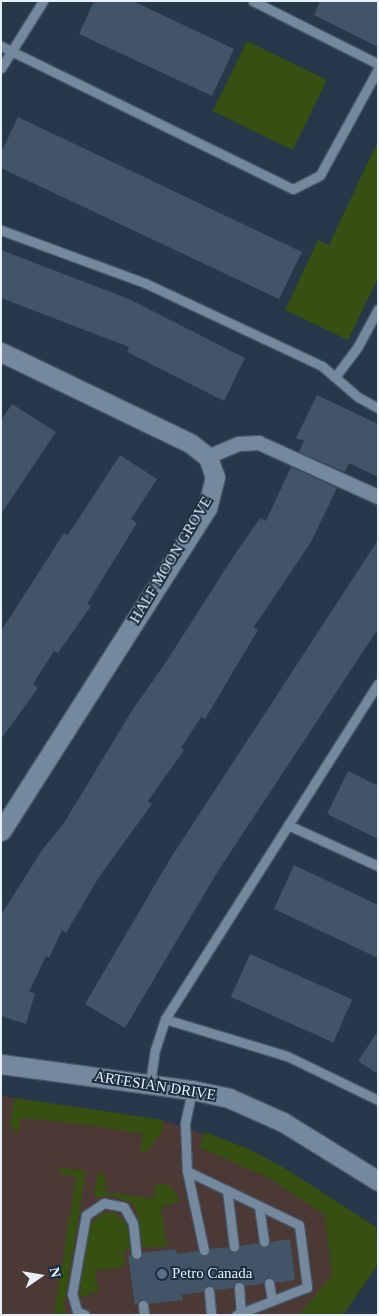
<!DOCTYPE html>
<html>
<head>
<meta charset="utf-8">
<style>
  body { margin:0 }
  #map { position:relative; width:379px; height:1316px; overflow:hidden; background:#263849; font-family:"Times New Roman",serif }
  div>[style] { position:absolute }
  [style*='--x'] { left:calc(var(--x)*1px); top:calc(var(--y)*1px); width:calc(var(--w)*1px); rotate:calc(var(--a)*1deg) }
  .commercial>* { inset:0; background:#4c3834 }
  .green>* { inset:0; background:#355010; transform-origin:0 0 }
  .building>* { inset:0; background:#425568; transform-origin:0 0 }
  .roads { filter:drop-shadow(1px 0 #465665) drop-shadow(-1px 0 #465665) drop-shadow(0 1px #465665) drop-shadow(0 -1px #465665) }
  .service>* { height:9px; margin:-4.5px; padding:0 4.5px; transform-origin:4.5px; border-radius:4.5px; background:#75899e }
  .pedestrian>* { height:14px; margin:-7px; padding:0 7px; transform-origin:7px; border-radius:7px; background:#75899e }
  .minor>* { height:19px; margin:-9.5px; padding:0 9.5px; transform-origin:9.5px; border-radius:9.5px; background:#75899e }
  .dots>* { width:14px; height:14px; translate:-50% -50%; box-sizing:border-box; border:2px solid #1c2d3f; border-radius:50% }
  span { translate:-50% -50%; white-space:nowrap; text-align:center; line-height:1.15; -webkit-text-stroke:4px #1c2d3f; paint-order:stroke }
  .street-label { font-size:15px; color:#e6f1fd }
  .poi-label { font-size:15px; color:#e6f1fd }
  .left { translate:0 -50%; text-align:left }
  .frame { position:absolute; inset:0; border:2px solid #e6f1fd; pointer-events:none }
  .north { position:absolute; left:15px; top:1251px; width:50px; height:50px; -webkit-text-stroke:4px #1c2d3f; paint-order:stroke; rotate:77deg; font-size:14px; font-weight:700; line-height:20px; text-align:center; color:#e6f1fd }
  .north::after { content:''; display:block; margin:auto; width:18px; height:22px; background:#e6f1fd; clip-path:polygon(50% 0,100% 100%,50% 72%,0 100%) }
</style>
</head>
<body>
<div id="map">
  <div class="commercial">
    <div style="clip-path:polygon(1px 1096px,163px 1120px,251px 1150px,376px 1227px,378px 1264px,343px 1315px,1px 1315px)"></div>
  </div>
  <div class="green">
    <div style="left:247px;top:41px;width:89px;height:78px;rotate:26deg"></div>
    <div style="clip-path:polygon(378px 141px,378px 278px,348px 340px,285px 310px,318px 240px,329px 245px)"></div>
    <div style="clip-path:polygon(15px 1098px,163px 1120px,164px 1128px,148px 1151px,140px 1151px,143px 1134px,91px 1125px,21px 1118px,18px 1134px,10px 1124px)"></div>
    <div style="clip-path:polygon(205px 1132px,251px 1150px,286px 1169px,376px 1227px,378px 1264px,343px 1315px,299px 1315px,332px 1275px,325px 1215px,269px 1178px,199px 1147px)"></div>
    <div style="clip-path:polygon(60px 1167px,86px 1171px,64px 1306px,67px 1315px,54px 1315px,76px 1177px,59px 1174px)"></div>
    <div style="clip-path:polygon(98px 1173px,106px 1176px,104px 1191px,153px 1199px,156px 1183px,171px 1186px,180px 1201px,161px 1207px,167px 1246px,143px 1248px,137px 1211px,132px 1203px,111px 1195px,96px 1198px,94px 1196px)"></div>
    <div style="clip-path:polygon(114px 1212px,127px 1224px,130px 1250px,123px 1251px,125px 1266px,95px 1271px,99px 1292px,79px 1297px,90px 1224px,103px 1213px)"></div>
  </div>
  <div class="building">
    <div style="clip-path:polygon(94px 1px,133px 1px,234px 49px,212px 96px,79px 34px)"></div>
    <div style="clip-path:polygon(320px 1px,378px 1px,378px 47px,314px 15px)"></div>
    <div style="clip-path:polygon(18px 117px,302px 252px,279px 299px,1px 168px,1px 153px)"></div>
    <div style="clip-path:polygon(1px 250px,129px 299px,245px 358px,224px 401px,127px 352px,129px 347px,1px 298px)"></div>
    <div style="clip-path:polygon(317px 395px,378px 424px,378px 477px,349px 463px,345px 472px,299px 452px,304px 441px,296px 438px)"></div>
    <div style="clip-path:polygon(12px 404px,56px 432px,1px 514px,1px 420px)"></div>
    <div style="clip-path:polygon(120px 455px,157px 479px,131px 519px,137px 523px,87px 604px,91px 606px,58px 653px,54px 651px,33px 684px,38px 688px,1px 739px,1px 631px,64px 533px,68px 535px)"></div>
    <div style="clip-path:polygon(291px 467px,337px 488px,311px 542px,254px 627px,258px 630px,205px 719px,201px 717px,181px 748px,184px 750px,148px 801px,152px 804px,99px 877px,66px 933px,62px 930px,49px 958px,46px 956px,29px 992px,35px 993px,26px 1024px,1px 1016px,1px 915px,42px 850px,64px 823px,131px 712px,166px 662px,233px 557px,260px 518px,266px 521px)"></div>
    <div style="clip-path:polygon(378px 540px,378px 629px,218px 871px,125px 1028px,85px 1004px,170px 859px)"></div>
    <div style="clip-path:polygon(348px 771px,378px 786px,378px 839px,327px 814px)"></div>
    <div style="clip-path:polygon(294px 865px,378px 905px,378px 958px,274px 909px)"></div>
    <div style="left:250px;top:954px;width:112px;height:47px;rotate:24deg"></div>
    <div style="clip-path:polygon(378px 1031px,378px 1074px,358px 1061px)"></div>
    <div style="clip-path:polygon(290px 1239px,295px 1280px,275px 1283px,268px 1277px,263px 1284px,245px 1286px,238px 1281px,233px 1288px,215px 1290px,208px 1285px,203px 1292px,182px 1295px,183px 1300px,149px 1304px,142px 1299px,135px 1306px,128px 1255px,137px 1260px,142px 1253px,176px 1249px,177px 1254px,198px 1251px,205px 1256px,210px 1249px,228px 1247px,234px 1253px,240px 1246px,258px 1243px,264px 1248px,270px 1242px)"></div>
  </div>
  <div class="roads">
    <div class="service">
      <div style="--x:253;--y:1;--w:140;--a:26.7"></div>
      <div style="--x:1;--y:46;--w:325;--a:26.1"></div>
      <div style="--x:293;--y:189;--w:30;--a:-27"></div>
      <div style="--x:320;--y:175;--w:121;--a:-61.3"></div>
      <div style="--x:1;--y:68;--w:79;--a:-57.9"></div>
      <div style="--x:1;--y:230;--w:153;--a:20.2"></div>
      <div style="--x:145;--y:283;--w:195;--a:25.1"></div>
      <div style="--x:322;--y:366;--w:48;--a:40.7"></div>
      <div style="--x:358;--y:397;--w:23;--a:29"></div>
      <div style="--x:335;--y:377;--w:36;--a:-53"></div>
      <div style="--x:357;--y:348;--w:44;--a:-61.7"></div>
      <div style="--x:288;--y:825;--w:99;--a:24.5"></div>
      <div style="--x:165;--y:1019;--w:127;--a:16.9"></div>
      <div style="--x:287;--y:1056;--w:101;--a:25.8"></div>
      <div style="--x:150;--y:1084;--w:34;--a:-82"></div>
      <div style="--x:155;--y:1050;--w:33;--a:-72"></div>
      <div style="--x:165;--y:1019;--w:397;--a:-57.6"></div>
      <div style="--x:192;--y:1090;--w:35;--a:102"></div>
      <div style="--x:185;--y:1124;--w:47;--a:87.6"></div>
      <div style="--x:187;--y:1171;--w:81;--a:77.9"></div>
      <div style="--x:187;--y:1171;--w:124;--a:25.7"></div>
      <div style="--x:299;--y:1225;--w:63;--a:82.6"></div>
      <div style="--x:307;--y:1287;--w:76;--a:158.5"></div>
      <div style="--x:227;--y:1190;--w:57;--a:83"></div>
      <div style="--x:259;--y:1206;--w:36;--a:82"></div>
      <div style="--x:269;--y:1283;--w:17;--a:80"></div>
      <div style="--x:239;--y:1287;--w:26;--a:86"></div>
      <div style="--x:209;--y:1291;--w:24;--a:85"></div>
      <div style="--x:143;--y:1305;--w:10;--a:84"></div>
      <div style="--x:85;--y:1315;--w:9;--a:-153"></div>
      <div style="--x:77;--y:1311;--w:18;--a:-106"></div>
      <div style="--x:72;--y:1294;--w:80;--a:-80"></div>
      <div style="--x:86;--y:1215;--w:22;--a:-34"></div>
      <div style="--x:104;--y:1203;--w:20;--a:11"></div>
      <div style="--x:124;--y:1207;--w:18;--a:61"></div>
      <div style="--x:133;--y:1223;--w:31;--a:84"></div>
    </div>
    <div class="pedestrian">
      <div style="--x:208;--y:457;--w:34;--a:-23"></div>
      <div style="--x:239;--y:444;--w:20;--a:-3"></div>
      <div style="--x:259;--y:443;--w:131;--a:24.4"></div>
    </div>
    <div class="minor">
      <div style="--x:1;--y:352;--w:210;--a:25.7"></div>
      <div style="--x:190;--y:443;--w:23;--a:38"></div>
      <div style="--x:208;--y:457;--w:21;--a:71"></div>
      <div style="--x:215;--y:477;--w:32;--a:104"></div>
      <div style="--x:207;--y:508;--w:383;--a:122.5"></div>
      <div style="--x:1;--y:1064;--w:193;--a:7.8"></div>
      <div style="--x:192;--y:1090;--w:38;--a:12"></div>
      <div style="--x:229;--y:1098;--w:59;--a:24"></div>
      <div style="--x:283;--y:1122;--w:112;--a:31.8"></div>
    </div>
  </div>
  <div class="dots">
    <div style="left:162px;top:1274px;background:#5c6f8a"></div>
  </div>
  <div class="street-label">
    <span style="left:171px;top:560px;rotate:-59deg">HALF MOON GROVE</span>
    <span style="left:155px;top:1086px;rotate:9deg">ARTESIAN DRIVE</span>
  </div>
  <div class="poi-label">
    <span class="left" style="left:172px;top:1274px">Petro Canada</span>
  </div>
  <div class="frame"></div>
  <div class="north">N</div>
</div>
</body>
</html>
